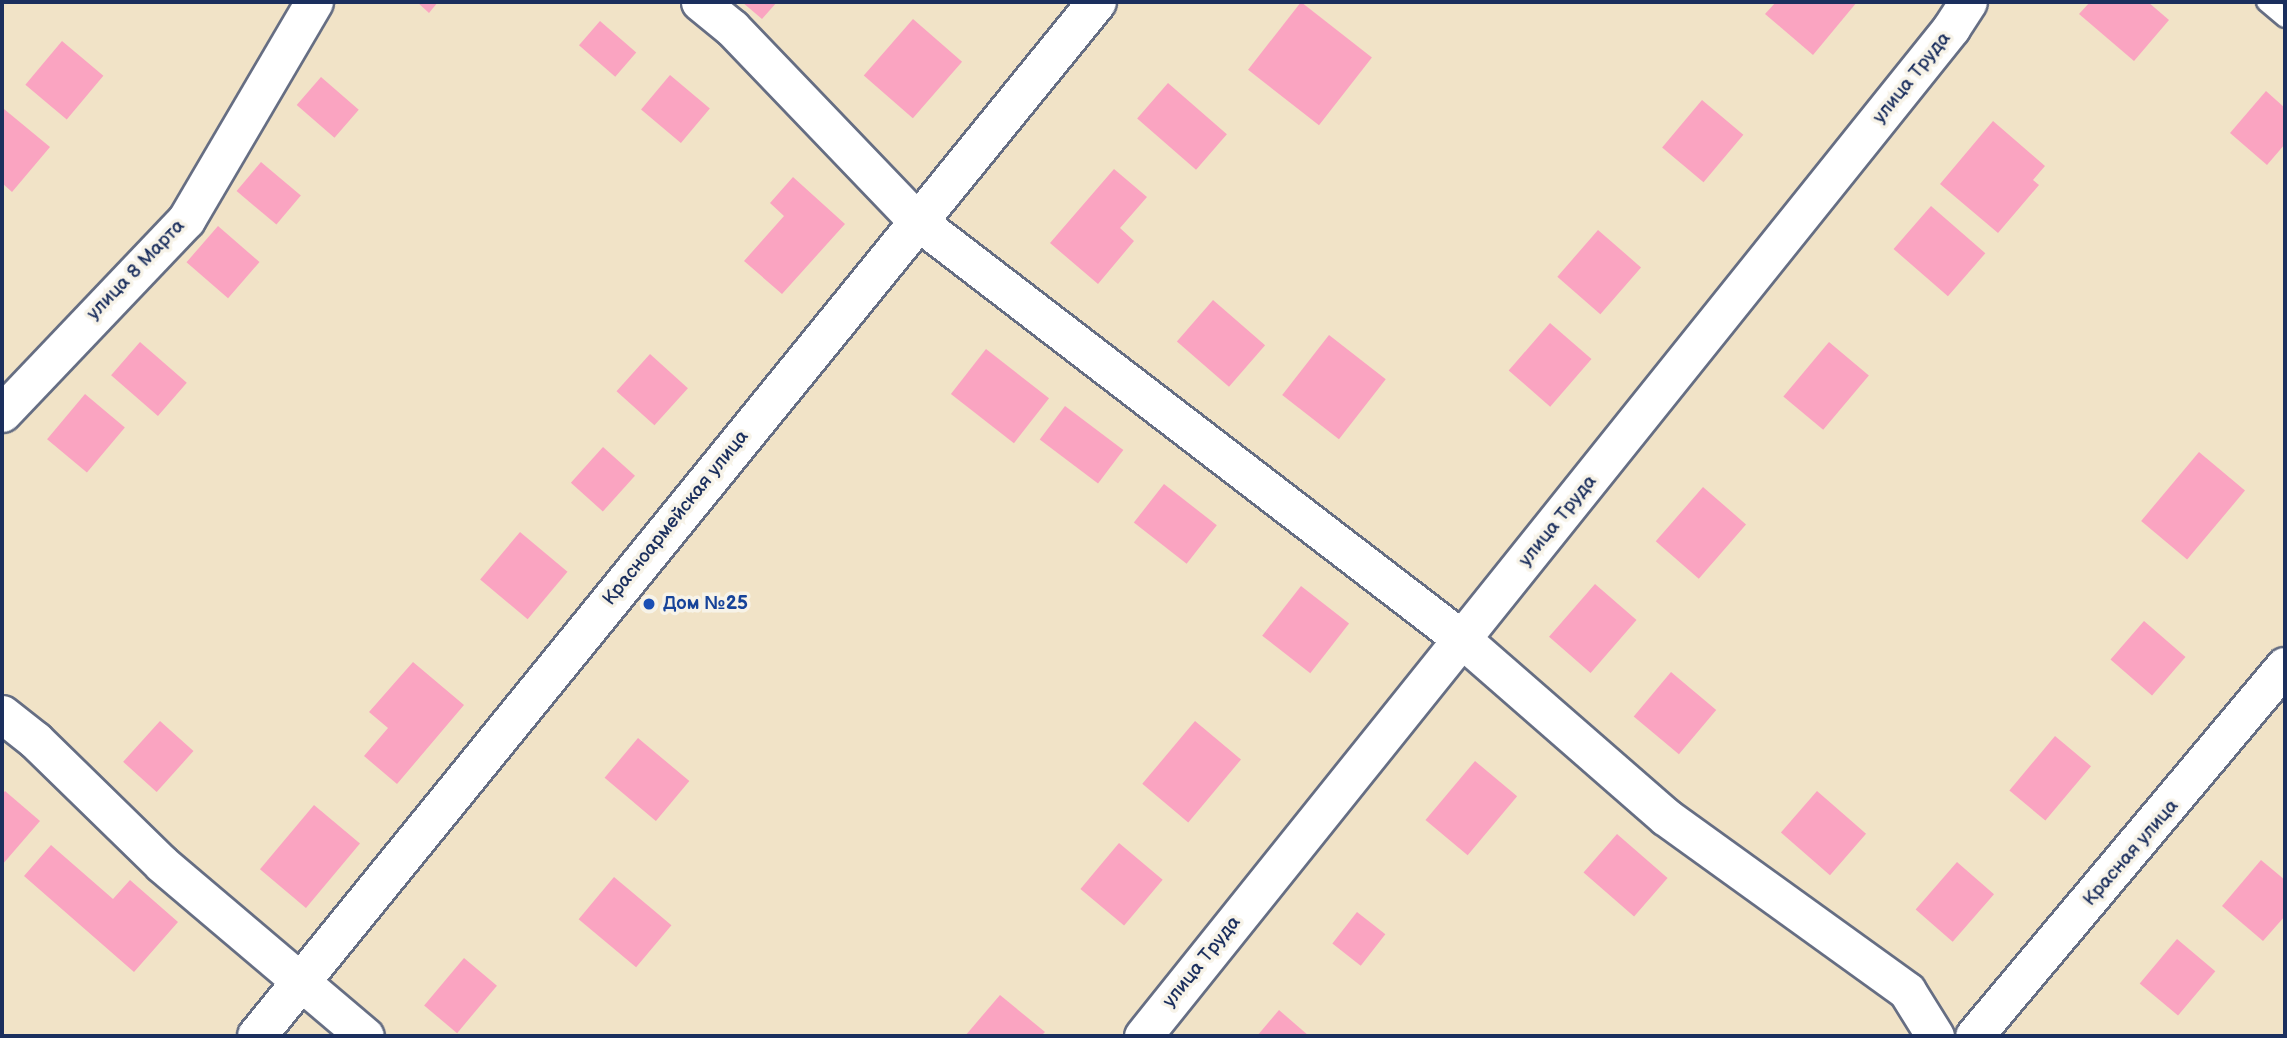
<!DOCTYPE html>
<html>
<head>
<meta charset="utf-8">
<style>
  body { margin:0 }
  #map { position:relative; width:2287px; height:1038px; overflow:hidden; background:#f1e3c7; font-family:"Balsamiq Sans",sans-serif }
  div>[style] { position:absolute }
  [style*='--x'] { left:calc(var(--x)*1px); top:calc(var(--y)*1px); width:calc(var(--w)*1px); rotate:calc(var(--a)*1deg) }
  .building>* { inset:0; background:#faa4c1; transform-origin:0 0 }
  .roads { filter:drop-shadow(2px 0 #666e83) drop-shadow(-2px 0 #666e83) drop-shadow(0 2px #666e83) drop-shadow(0 -2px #666e83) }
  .service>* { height:18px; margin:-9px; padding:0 9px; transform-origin:9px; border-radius:9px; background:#fff }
  .minor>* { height:37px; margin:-18.5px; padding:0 18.5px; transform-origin:18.5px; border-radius:18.5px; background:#fff }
  .tertiary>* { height:38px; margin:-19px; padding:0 19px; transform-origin:19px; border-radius:19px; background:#fff }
  .dots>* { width:19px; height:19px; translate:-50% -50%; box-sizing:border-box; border:4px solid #f7f3e8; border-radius:50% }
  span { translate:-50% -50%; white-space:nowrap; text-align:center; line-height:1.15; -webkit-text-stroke:7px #f7f3e8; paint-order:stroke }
  .street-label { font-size:19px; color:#1b2f5e }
  .transit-label { font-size:19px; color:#164399; font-weight:700 }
  .left { translate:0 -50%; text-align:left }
  .frame { position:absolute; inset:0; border:4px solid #1b2f5e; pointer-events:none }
</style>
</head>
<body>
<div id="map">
  <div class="building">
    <div style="clip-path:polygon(417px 2px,438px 2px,429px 13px)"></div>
    <div style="clip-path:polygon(742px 2px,777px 2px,762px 19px)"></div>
    <div style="left:1301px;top:2px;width:90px;height:86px;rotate:38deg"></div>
    <div style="clip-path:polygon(1776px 2px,1857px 2px,1813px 55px,1765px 14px)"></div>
    <div style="clip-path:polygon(2090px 2px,2148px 2px,2169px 20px,2134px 61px,2079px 14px)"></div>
    <div style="left:913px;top:19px;width:65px;height:75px;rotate:41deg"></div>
    <div style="left:600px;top:21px;width:48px;height:32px;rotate:41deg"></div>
    <div style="left:62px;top:41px;width:54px;height:57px;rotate:40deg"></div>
    <div style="left:670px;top:75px;width:52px;height:45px;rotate:40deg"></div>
    <div style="left:321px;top:77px;width:50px;height:37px;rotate:41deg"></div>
    <div style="left:1168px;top:83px;width:78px;height:47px;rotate:41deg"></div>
    <div style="clip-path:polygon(2266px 91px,2285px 108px,2285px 144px,2267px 165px,2230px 133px)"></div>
    <div style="left:1702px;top:100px;width:54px;height:62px;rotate:40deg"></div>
    <div style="clip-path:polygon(4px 109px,50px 147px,12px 192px,2px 183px)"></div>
    <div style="clip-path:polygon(1993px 121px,2045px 166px,2033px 180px,2039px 185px,1998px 233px,1940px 184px)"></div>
    <div style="left:261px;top:162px;width:52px;height:38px;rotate:40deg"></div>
    <div style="clip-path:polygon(1114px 169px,1147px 197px,1120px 228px,1134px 241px,1098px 284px,1050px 243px)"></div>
    <div style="clip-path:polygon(793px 177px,845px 224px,782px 294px,744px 261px,784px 216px,770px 203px)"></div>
    <div style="left:1931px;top:206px;width:72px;height:57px;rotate:41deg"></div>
    <div style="left:218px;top:226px;width:55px;height:48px;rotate:41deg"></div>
    <div style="left:1598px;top:230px;width:57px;height:62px;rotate:41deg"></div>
    <div style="left:1213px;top:300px;width:69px;height:55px;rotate:41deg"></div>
    <div style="left:1550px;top:323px;width:55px;height:63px;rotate:41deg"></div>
    <div style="left:1329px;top:335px;width:72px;height:76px;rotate:38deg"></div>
    <div style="left:140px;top:342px;width:62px;height:44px;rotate:41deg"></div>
    <div style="left:1829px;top:342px;width:52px;height:71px;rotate:40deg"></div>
    <div style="left:986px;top:349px;width:80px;height:57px;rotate:38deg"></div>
    <div style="left:650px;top:354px;width:51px;height:50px;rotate:42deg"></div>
    <div style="left:85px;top:394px;width:52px;height:59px;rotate:40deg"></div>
    <div style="left:1065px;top:406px;width:73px;height:42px;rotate:37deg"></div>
    <div style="left:603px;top:447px;width:43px;height:48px;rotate:42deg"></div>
    <div style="left:2199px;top:452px;width:60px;height:90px;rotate:40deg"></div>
    <div style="left:1164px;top:484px;width:67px;height:49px;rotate:38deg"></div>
    <div style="left:1703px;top:487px;width:57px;height:72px;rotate:41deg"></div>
    <div style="left:520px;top:532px;width:62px;height:62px;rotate:40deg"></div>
    <div style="left:1595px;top:584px;width:55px;height:70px;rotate:41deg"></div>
    <div style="left:1301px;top:586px;width:61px;height:63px;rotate:38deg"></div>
    <div style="left:2144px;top:621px;width:55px;height:51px;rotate:41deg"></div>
    <div style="clip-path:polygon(413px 662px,464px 705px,397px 784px,364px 756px,388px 728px,369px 712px)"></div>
    <div style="left:1671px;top:672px;width:59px;height:58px;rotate:40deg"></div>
    <div style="left:160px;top:721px;width:45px;height:55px;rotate:42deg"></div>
    <div style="left:1195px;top:721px;width:60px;height:82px;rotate:40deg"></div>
    <div style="left:2055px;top:736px;width:47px;height:71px;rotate:40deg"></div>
    <div style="left:638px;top:738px;width:67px;height:52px;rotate:40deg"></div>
    <div style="left:1475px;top:761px;width:55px;height:77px;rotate:40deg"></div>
    <div style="clip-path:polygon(5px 791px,40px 821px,2px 865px,2px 795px)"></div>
    <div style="left:1817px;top:791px;width:65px;height:55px;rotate:41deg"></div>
    <div style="left:314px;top:805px;width:60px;height:84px;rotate:40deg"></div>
    <div style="left:1617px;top:834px;width:67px;height:51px;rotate:41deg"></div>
    <div style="left:1119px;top:843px;width:57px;height:60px;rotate:40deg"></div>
    <div style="clip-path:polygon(51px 845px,113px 899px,130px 880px,178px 922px,134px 972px,24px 876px)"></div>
    <div style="clip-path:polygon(2261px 860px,2285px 880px,2285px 916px,2263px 941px,2222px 906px)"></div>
    <div style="left:1957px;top:862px;width:49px;height:63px;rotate:41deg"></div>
    <div style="left:614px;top:877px;width:75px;height:55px;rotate:40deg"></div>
    <div style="left:1357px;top:912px;width:36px;height:40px;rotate:38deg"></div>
    <div style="left:2177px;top:939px;width:50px;height:58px;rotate:40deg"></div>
    <div style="left:464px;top:958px;width:43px;height:62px;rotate:40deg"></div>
    <div style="clip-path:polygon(1000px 995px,1045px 1032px,1041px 1036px,965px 1036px)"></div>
    <div style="clip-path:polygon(1279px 1010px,1309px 1036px,1257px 1036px)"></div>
  </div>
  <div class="roads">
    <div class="service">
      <div style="--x:2266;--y:2;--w:25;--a:40"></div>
    </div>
    <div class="minor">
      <div style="--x:700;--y:2;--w:41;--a:39.1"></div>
      <div style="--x:732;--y:28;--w:266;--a:46.2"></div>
      <div style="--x:916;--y:220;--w:690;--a:37.52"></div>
      <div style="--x:1463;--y:640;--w:269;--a:41.1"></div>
      <div style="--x:1666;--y:817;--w:297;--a:35.8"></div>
      <div style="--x:1907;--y:991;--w:53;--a:58.1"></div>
      <div style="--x:2;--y:413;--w:267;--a:-46.4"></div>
      <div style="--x:186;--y:220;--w:253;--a:-59.6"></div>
      <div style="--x:2;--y:714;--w:42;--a:38.2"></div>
      <div style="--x:35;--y:740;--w:177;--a:44.3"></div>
      <div style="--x:162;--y:864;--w:266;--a:40.3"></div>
      <div style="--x:1143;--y:1036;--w:1292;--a:-51.28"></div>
      <div style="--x:1951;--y:28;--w:31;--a:-57"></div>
      <div style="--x:1974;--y:1036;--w:483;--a:-50"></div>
    </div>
    <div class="tertiary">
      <div style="--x:257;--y:1036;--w:1332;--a:-50.91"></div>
    </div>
  </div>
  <div class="dots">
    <div style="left:649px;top:604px;background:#1a4fb4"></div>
  </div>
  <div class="street-label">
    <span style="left:1912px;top:78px;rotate:-51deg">улица Труда</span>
    <span style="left:136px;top:270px;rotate:-46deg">улица 8 Марта</span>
    <span style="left:676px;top:518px;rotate:-51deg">Красноармейская улица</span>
    <span style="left:1558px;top:521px;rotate:-51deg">улица Труда</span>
    <span style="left:2131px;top:853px;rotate:-49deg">Красная улица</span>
    <span style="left:1202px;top:962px;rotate:-51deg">улица Труда</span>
  </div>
  <div class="transit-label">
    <span class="left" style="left:663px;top:604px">Дом №25</span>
  </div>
  <div class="frame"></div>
</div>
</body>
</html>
